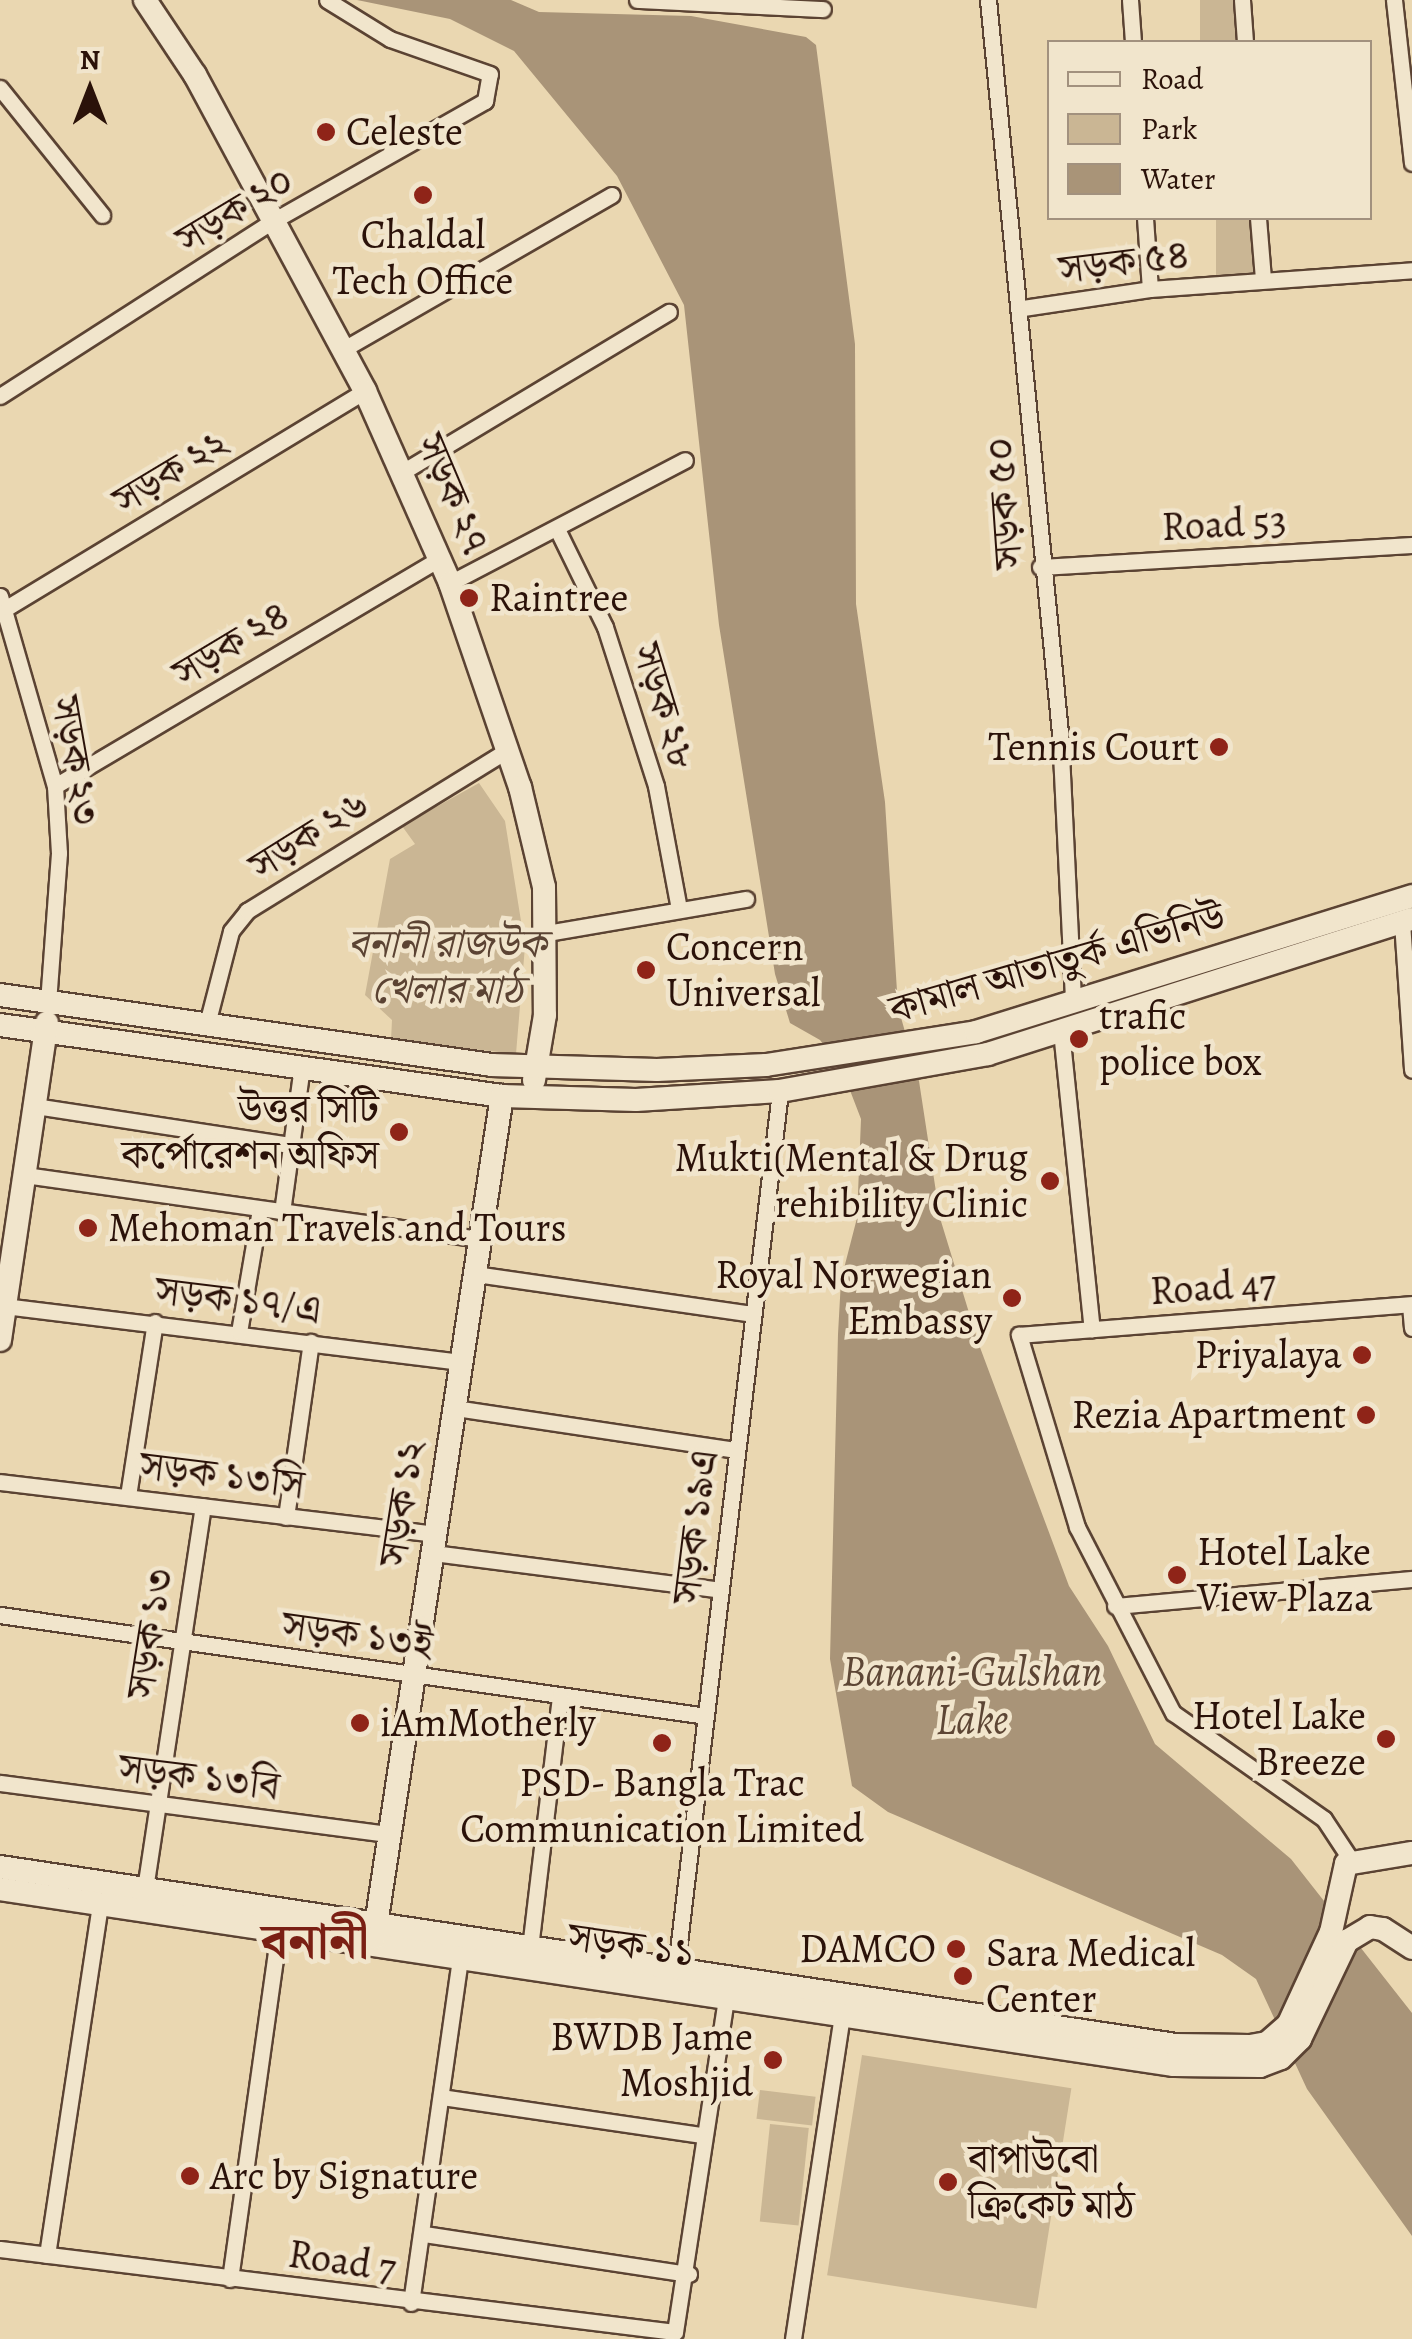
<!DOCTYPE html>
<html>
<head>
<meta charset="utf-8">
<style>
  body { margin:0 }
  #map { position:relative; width:1412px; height:2339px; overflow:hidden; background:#ead7b1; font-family:Alegreya,"Noto Serif Bengali",serif }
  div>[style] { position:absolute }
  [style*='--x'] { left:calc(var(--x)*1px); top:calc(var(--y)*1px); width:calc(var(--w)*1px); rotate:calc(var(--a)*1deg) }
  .green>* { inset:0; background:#cab694; transform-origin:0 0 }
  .water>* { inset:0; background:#a99478 }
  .roads { filter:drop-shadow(2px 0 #5b4333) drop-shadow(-2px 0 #5b4333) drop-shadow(0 2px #5b4333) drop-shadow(0 -2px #5b4333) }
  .street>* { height:15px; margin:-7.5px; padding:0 7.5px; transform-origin:7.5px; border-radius:7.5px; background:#f1e5cc }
  .secondary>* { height:22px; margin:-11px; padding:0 11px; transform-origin:11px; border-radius:11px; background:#f1e5cc }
  .dots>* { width:28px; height:28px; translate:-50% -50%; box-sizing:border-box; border:5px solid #f1e5cc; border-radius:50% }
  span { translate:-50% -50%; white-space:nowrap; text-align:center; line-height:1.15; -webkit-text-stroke:9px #f1e5cc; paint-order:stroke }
  .poi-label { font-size:40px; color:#2b1209 }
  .left { translate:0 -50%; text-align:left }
  .right { translate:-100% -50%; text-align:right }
  .street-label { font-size:40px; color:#2b1209 }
  .park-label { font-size:40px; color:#5b4333; font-style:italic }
  .water-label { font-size:42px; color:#5d4635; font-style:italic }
  .district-label { font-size:50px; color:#7a1f14; font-weight:700 }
  .legend { position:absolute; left:1047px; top:40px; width:325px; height:180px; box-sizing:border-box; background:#f1e5cc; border:2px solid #a2917e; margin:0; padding:12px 18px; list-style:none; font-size:30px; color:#2b1209 }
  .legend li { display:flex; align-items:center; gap:20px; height:50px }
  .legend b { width:50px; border:2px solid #a2917e }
  .north { position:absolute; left:40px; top:40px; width:100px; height:100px; -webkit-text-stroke:8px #f1e5cc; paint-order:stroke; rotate:0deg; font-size:28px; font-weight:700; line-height:40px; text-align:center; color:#2b1209 }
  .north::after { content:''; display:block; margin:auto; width:35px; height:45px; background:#2b1209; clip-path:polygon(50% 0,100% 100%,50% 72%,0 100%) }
</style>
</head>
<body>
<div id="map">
  <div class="green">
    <div style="left:1200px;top:0;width:42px;height:42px"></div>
    <div style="left:1216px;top:218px;width:42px;height:65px"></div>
    <div style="clip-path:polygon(479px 783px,505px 821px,525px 946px,516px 1054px,391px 1040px,392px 1020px,365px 995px,390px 859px,415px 844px,402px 826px)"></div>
    <div style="left:862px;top:2055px;width:212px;height:223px;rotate:9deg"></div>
    <div style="left:760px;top:2090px;width:56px;height:29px;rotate:7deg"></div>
    <div style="left:770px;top:2124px;width:39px;height:98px;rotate:6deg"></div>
  </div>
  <div class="water">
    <div style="clip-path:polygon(357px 0,511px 0,539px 12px,691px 16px,806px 37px,816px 45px,855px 344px,856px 604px,885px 802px,898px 1007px,919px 1081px,940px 1218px,978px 1342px,1069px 1586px,1108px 1646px,1155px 1744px,1291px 1859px,1412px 2013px,1412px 2236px,1307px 2089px,1256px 1979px,1222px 1955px,888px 1812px,852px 1786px,830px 1659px,838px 1334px,841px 1280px,857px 1218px,861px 1119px,841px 1067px,820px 1040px,790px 1023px,775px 974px,719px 625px,684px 305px,617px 176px,514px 51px,450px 19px)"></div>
  </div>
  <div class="roads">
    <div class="street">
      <div style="--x:637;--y:0;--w:186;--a:2.8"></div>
      <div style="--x:988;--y:0;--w:737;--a:84.39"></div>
      <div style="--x:1060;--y:733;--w:270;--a:87.2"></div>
      <div style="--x:1130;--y:0;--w:42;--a:85.9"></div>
      <div style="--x:1242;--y:0;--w:42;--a:85.9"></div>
      <div style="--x:1394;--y:0;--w:164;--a:83.7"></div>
      <div style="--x:0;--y:88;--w:163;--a:51.2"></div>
      <div style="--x:1145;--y:218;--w:71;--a:86"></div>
      <div style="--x:1258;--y:218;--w:61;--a:85.3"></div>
      <div style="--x:1023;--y:308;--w:128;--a:-8.5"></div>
      <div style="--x:1150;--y:289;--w:263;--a:-4.1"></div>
      <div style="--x:342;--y:350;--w:311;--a:-29.9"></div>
      <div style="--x:0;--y:396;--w:322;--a:-32.7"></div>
      <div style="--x:271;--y:222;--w:246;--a:-29.5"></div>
      <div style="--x:485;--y:101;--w:27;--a:-80"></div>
      <div style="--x:490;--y:74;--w:106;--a:-160.7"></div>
      <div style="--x:390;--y:39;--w:74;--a:-148.2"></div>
      <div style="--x:404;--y:471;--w:309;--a:-31"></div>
      <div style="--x:558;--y:531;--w:107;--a:63.9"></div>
      <div style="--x:605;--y:627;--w:167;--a:72.2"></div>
      <div style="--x:656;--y:786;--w:125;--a:79.4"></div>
      <div style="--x:1040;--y:567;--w:373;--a:-3.4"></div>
      <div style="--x:450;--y:583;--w:265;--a:-27.6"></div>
      <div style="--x:0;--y:596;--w:198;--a:73.9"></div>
      <div style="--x:55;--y:786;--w:67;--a:86.6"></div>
      <div style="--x:59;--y:853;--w:149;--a:94.2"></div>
      <div style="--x:8;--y:607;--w:417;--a:-31.2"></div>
      <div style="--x:55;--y:786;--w:448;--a:-30.6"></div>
      <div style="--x:1402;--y:922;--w:148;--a:86.1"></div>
      <div style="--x:547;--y:933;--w:202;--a:-9.7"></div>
      <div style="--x:207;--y:1024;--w:96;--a:-75.5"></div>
      <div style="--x:231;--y:931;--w:26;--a:-51"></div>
      <div style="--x:247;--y:911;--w:307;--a:-31.7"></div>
      <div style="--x:1061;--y:1031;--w:300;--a:84.1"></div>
      <div style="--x:35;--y:1106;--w:257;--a:8.7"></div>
      <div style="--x:25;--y:1175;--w:460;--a:8"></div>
      <div style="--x:282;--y:1212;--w:147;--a:-82.2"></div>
      <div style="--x:475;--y:1274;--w:281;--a:8.2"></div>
      <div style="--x:1410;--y:1305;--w:23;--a:85"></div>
      <div style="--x:5;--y:1306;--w:460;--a:7"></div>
      <div style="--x:239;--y:1332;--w:125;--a:-80.3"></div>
      <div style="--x:455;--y:1408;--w:284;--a:8.5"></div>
      <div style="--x:0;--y:1482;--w:438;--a:6.8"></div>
      <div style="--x:128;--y:1496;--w:176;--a:-81.2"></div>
      <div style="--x:286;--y:1517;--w:177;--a:-81.9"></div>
      <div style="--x:433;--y:1553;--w:289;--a:7.3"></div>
      <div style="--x:1115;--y:1606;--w:298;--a:-5.2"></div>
      <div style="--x:0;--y:1615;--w:713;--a:8.14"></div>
      <div style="--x:0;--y:1783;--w:393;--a:7.5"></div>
      <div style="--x:1351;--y:1860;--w:49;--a:-123.4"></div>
      <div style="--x:1324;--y:1819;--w:184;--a:-144.9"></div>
      <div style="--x:1173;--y:1713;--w:209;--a:-117.3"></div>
      <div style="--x:1077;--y:1527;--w:201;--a:-106.8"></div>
      <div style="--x:1019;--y:1335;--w:394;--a:-4.5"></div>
      <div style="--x:145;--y:1889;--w:387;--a:-81.4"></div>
      <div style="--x:530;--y:1948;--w:254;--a:-83.2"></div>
      <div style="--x:675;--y:1976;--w:891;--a:-83.23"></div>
      <div style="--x:441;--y:2097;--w:265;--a:8.3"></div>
      <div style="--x:424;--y:2234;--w:268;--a:8.6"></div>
      <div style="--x:0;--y:2249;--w:680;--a:7.01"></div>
      <div style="--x:675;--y:2332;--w:339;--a:-81.3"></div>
      <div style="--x:47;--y:2255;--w:355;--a:-81.4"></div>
      <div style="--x:230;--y:2279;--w:351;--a:-82"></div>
      <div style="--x:411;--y:2303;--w:348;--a:-81.9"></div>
      <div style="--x:793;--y:2339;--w:328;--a:-81.4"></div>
    </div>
    <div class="secondary">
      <div style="--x:145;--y:0;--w:90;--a:56.3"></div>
      <div style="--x:195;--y:75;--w:359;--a:61.7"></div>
      <div style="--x:365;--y:391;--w:210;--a:66.1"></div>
      <div style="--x:450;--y:583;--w:216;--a:71.1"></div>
      <div style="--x:520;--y:787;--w:103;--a:76.5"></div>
      <div style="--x:544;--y:887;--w:128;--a:89.6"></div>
      <div style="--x:545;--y:1015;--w:66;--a:99.6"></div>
      <div style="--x:0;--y:995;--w:496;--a:8.1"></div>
      <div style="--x:491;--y:1065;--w:166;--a:1.7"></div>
      <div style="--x:657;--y:1070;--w:109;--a:-2.6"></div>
      <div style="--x:766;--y:1065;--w:213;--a:-8.9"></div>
      <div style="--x:976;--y:1032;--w:457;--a:-17.3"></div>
      <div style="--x:0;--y:1025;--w:507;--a:8.05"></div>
      <div style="--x:502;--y:1096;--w:134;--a:1.7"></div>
      <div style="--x:636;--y:1100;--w:144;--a:-3.6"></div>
      <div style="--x:780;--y:1091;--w:211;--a:-10.1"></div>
      <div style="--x:988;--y:1054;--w:445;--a:-17.7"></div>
      <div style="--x:0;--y:1340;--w:321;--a:-81.6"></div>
      <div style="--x:0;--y:1867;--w:1188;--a:8.61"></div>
      <div style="--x:1175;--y:2045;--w:75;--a:0.8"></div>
      <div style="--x:1250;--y:2046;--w:17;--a:-10"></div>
      <div style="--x:1267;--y:2043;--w:28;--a:-41"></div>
      <div style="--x:1288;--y:2025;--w:102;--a:-65.2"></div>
      <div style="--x:1331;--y:1932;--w:70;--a:-77.6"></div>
      <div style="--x:1346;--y:1864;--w:67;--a:-9.5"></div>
      <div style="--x:0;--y:1889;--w:1187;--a:8.53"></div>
      <div style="--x:1174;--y:2065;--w:86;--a:0.7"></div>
      <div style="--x:1260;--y:2066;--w:22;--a:-21"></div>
      <div style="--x:1281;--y:2058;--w:27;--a:-45"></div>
      <div style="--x:1300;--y:2039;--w:109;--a:-64.4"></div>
      <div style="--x:1347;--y:1941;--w:27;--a:-31"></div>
      <div style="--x:1370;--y:1927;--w:13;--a:9"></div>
      <div style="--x:1383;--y:1929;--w:35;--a:33"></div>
      <div style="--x:374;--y:1938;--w:852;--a:-81.36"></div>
    </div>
  </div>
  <div class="dots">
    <div style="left:326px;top:132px;background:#8f2418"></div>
    <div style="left:423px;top:195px;background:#8f2418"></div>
    <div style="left:469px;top:598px;background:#8f2418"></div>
    <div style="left:1219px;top:747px;background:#8f2418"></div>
    <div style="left:646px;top:970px;background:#8f2418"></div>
    <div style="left:1079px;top:1039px;background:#8f2418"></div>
    <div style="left:399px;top:1132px;background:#8f2418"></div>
    <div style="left:1050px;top:1181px;background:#8f2418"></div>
    <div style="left:88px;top:1228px;background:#8f2418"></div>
    <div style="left:1012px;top:1298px;background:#8f2418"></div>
    <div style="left:1362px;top:1355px;background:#8f2418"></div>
    <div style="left:1366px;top:1415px;background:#8f2418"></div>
    <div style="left:1177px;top:1575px;background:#8f2418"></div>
    <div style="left:360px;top:1723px;background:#8f2418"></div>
    <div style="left:1386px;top:1739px;background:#8f2418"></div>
    <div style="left:662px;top:1743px;background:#8f2418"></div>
    <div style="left:956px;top:1949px;background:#8f2418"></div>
    <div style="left:963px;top:1976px;background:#8f2418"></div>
    <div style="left:773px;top:2060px;background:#8f2418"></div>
    <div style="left:190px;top:2176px;background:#8f2418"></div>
    <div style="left:948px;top:2182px;background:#8f2418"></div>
  </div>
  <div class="poi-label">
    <span class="left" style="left:346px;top:132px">Celeste</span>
    <span style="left:423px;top:258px">Chaldal<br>Tech Office</span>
    <span class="left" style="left:489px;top:598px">Raintree</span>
    <span class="right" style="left:1199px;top:747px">Tennis Court</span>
    <span class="left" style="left:666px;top:970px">Concern<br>Universal</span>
    <span class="left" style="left:1099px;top:1039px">trafic<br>police box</span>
    <span class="right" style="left:379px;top:1132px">উত্তর সিটি<br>কর্পোরেশন অফিস</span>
    <span class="right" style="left:1028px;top:1181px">Mukti(Mental &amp; Drug<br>rehibility Clinic</span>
    <span class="left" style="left:108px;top:1228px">Mehoman Travels and Tours</span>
    <span class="right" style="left:992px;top:1298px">Royal Norwegian<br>Embassy</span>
    <span class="right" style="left:1342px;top:1355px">Priyalaya</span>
    <span class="right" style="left:1346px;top:1415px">Rezia Apartment</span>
    <span class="left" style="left:1197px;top:1575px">Hotel Lake<br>View Plaza</span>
    <span class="right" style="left:1366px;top:1739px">Hotel Lake<br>Breeze</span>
    <span class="left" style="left:380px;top:1723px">iAmMotherly</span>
    <span style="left:662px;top:1806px">PSD- Bangla Trac<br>Communication Limited</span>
    <span class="right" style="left:936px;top:1949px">DAMCO</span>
    <span class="left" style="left:986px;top:1976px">Sara Medical<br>Center</span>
    <span class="right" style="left:753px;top:2060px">BWDB Jame<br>Moshjid</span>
    <span class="left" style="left:968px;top:2182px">বাপাউবো<br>ক্রিকেট মাঠ</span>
    <span class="left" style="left:210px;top:2176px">Arc by Signature</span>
  </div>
  <div class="street-label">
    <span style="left:235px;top:210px;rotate:-31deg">সড়ক ২০</span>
    <span style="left:1124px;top:262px;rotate:-7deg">সড়ক ৫৪</span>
    <span style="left:170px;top:472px;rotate:-31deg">সড়ক ২২</span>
    <span style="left:453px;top:494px;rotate:67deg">সড়ক ২৭</span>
    <span style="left:1004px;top:503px;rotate:-94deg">সড়ক ৫০</span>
    <span style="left:1224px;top:524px;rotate:-3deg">Road 53</span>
    <span style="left:231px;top:644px;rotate:-31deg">সড়ক ২৪</span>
    <span style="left:664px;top:706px;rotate:73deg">সড়ক ২৮</span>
    <span style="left:76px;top:761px;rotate:80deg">সড়ক ২৩</span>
    <span style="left:309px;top:835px;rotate:-32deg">সড়ক ২৬</span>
    <span style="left:1057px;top:963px;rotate:-16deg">কামাল আতাতুর্ক এভিনিউ</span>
    <span style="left:1213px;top:1287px;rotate:-4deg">Road 47</span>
    <span style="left:238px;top:1300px;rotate:7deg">সড়ক ১৭/এ</span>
    <span style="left:222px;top:1475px;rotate:7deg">সড়ক ১৩সি</span>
    <span style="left:402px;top:1504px;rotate:-81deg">সড়ক ১২</span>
    <span style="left:695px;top:1527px;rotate:-83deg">সড়ক ১৯এ</span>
    <span style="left:150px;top:1633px;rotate:-81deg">সড়ক ১৩</span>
    <span style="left:357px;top:1635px;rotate:8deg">সড়ক ১৩ই</span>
    <span style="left:199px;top:1777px;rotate:7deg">সড়ক ১৩বি</span>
    <span style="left:631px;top:1945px;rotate:8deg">সড়ক ১১</span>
    <span style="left:342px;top:2261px;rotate:8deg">Road 7</span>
  </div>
  <div class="park-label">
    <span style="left:447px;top:967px">বনানী রাজউক<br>খেলার মাঠ</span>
  </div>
  <div class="water-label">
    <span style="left:972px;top:1695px">Banani-Gulshan<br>Lake</span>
  </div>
  <div class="district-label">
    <span style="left:315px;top:1942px">বনানী</span>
  </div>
  <ul class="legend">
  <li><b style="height:12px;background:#f1e5cc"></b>Road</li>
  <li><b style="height:28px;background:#cab694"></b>Park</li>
  <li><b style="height:28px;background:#a99478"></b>Water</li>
  </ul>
  <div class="north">N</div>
</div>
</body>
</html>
